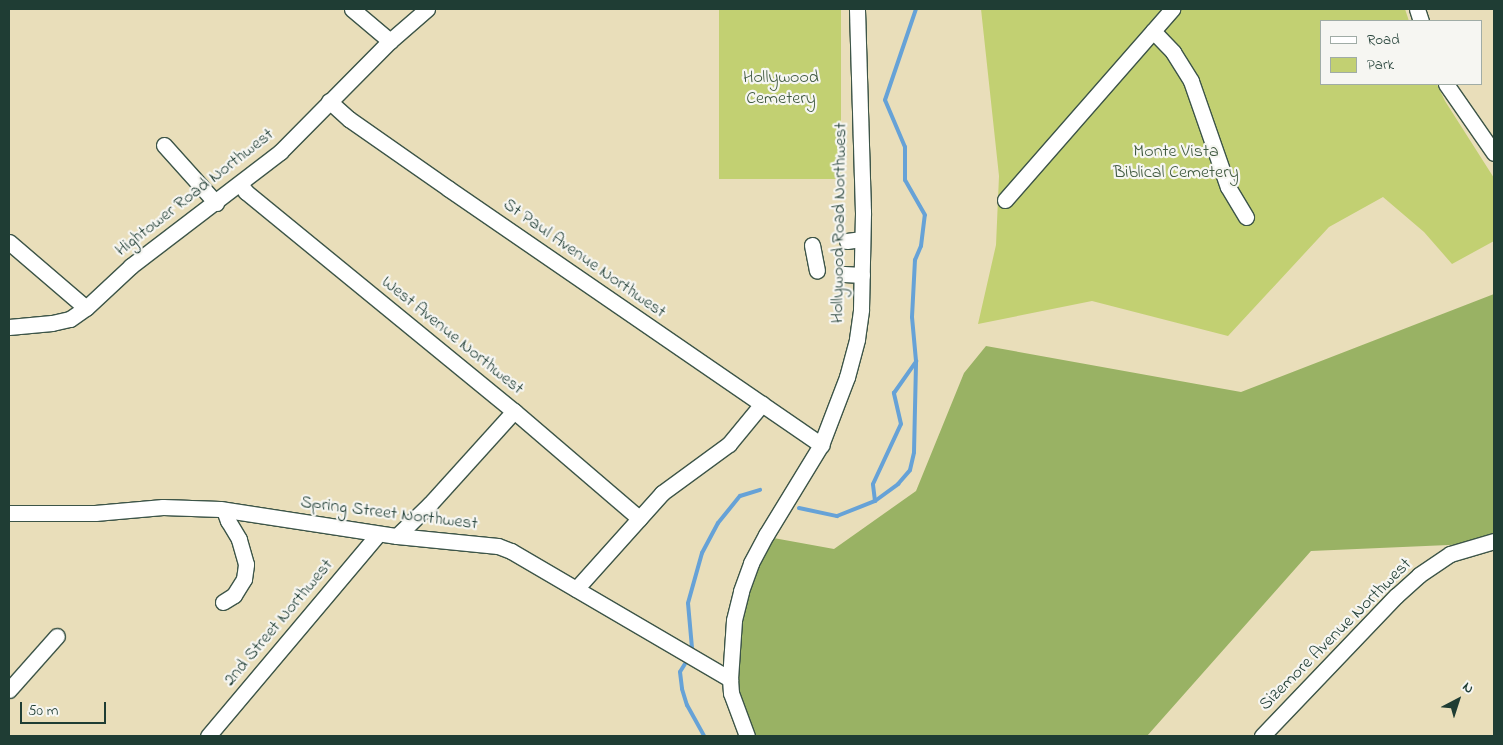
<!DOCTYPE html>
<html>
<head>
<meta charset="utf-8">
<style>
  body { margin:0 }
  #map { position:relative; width:1503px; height:745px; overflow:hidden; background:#e9deba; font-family:"Indie Flower",sans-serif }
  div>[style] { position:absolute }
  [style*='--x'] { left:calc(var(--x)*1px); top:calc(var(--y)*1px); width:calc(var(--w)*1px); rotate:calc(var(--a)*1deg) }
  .green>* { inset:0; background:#c2d072; transform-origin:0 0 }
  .forest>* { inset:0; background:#99b264 }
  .stream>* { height:4px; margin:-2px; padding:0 2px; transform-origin:2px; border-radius:2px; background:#66a2d7 }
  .roads { filter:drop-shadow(1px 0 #3d5548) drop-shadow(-1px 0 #3d5548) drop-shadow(0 1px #3d5548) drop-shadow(0 -1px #3d5548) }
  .minor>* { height:15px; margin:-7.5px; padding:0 7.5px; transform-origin:7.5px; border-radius:7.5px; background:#fff }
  span { translate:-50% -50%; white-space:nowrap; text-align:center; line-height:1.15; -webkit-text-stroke:4.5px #f6f6f2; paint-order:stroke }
  .park-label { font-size:18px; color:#405a40 }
  .street-label { font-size:18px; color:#1f3d34 }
  .frame { position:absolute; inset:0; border:10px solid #1f3d34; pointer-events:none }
  .legend { position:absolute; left:1320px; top:20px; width:162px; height:65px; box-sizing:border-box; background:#f6f6f2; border:1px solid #a0aca6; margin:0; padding:6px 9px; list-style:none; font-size:15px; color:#1f3d34 }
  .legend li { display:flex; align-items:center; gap:10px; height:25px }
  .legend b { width:25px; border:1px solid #a0aca6 }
  .north { position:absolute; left:1433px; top:675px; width:50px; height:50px; -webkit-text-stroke:4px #f6f6f2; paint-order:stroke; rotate:40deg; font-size:14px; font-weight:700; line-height:20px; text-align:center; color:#1f3d34 }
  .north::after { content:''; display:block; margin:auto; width:18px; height:22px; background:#1f3d34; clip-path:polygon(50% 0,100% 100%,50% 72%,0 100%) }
  .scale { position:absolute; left:20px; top:702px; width:86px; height:22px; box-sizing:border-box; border:2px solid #1f3d34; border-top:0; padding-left:6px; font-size:15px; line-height:18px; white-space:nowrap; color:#1f3d34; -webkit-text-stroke:4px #f6f6f2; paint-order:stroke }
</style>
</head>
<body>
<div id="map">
  <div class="green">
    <div style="left:719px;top:9px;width:122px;height:170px"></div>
    <div style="clip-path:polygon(981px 9px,1405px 9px,1409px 21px,1322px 21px,1322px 84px,1437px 84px,1445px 101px,1494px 178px,1494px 241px,1452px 264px,1424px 232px,1383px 197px,1329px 227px,1228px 336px,1092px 301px,978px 324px,996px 245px,999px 176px)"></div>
  </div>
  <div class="forest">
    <div style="clip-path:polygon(1494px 294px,1494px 543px,1311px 551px,1147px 736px,744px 736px,727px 687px,738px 612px,768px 537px,834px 549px,916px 491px,964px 373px,986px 346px,1241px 392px)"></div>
  </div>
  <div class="stream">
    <div style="--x:875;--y:501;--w:29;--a:-36"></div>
    <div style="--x:898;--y:484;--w:18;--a:-49"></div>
    <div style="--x:910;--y:470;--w:18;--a:-77"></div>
    <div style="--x:914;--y:452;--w:90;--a:-88.7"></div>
    <div style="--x:799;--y:508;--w:39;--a:12"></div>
    <div style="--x:837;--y:516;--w:41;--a:-21.5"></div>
    <div style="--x:875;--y:501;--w:17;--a:-97"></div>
    <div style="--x:873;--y:484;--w:66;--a:-65"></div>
    <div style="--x:901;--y:424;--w:32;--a:-103"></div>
    <div style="--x:894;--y:393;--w:39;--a:-55"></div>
    <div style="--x:916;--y:361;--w:44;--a:-95.2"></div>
    <div style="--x:912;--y:317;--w:57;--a:-87"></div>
    <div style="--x:915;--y:260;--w:15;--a:-67"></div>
    <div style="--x:921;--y:246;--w:31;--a:-83"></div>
    <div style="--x:925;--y:215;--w:40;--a:-119.7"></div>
    <div style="--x:905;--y:180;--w:33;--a:-90"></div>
    <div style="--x:905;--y:147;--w:51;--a:-113.1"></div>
    <div style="--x:885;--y:100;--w:96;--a:-71.2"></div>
    <div style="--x:691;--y:653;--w:5;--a:-79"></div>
    <div style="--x:692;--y:648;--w:45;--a:-95.1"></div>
    <div style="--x:688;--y:603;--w:52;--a:-74.4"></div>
    <div style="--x:702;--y:553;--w:34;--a:-62"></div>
    <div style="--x:718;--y:523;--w:35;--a:-51"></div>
    <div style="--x:740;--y:496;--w:21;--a:-17"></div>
    <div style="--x:688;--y:659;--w:15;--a:122"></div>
    <div style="--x:680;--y:672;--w:17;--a:83"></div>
    <div style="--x:682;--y:689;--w:17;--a:73"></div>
    <div style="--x:687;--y:705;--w:35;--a:61"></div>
  </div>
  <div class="roads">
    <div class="minor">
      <div style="--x:352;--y:9;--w:50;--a:40.1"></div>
      <div style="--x:1417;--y:9;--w:13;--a:72"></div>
      <div style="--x:1153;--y:31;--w:29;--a:46"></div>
      <div style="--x:1173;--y:52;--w:34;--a:58"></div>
      <div style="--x:1191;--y:81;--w:112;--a:70.8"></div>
      <div style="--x:1228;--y:187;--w:35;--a:59"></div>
      <div style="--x:1446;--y:84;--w:84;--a:55.2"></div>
      <div style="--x:329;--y:101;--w:27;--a:42"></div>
      <div style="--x:349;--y:119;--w:122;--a:35"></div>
      <div style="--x:449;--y:189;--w:452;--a:34.5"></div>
      <div style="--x:164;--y:145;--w:78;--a:48.1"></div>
      <div style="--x:240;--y:184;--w:10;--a:53"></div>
      <div style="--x:246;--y:192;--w:346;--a:39.3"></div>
      <div style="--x:514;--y:411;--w:165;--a:40.6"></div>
      <div style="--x:1005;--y:200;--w:254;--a:-48.8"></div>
      <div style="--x:847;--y:241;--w:15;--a:-8"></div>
      <div style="--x:9;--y:242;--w:101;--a:40.6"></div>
      <div style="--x:812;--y:245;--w:26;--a:79"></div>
      <div style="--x:844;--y:274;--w:18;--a:3"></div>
      <div style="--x:9;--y:327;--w:43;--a:-5.3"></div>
      <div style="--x:52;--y:323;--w:18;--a:-13"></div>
      <div style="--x:70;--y:319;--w:19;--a:-35"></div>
      <div style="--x:86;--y:308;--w:62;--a:-43"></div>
      <div style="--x:131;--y:266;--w:188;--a:-37.4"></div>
      <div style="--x:280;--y:152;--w:156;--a:-45.3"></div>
      <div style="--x:390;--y:41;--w:49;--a:-40.9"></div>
      <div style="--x:9;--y:513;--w:86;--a:0"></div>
      <div style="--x:95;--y:513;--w:68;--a:-5"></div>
      <div style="--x:163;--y:507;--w:57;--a:2"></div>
      <div style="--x:220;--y:509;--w:179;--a:8.7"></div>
      <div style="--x:397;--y:536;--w:101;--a:5.7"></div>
      <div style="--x:498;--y:546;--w:14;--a:21"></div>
      <div style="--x:511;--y:551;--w:254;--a:30.3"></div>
      <div style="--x:397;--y:536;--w:46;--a:-44.1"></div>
      <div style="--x:430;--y:504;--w:125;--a:-47.9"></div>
      <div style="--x:576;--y:589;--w:129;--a:-48.1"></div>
      <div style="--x:662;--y:493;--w:83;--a:-36.2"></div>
      <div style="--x:729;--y:444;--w:52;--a:-50.5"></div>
      <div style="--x:223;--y:602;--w:13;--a:-32"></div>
      <div style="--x:234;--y:595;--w:19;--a:-58"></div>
      <div style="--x:244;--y:579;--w:15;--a:-82"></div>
      <div style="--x:246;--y:564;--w:26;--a:-106"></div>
      <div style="--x:239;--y:539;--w:21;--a:-121"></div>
      <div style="--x:228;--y:521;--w:12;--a:-110"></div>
      <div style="--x:9;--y:690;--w:72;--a:-48.4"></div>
      <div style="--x:208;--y:736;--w:264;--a:-49.9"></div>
      <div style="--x:747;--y:736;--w:46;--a:-110.4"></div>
      <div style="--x:731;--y:693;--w:14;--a:-94"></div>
      <div style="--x:730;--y:679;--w:59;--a:-86.1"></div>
      <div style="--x:734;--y:620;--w:30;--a:-76"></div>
      <div style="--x:741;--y:591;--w:30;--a:-70"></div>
      <div style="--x:751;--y:563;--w:32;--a:-62"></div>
      <div style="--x:766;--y:535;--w:105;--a:-58.6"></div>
      <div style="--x:821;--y:445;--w:73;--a:-69.1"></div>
      <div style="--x:847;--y:377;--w:39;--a:-75"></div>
      <div style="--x:857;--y:339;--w:30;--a:-82"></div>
      <div style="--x:861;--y:309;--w:97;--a:-88.8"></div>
      <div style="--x:863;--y:212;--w:203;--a:-91.7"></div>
      <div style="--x:1262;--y:736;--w:194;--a:-46.3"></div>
      <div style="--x:1396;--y:596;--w:31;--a:-42"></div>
      <div style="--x:1419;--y:575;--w:37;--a:-34"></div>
      <div style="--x:1450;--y:554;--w:46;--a:-16.5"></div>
    </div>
  </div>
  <div class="park-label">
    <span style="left:781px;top:89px">Hollywood<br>Cemetery</span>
    <span style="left:1176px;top:163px">Monte Vista<br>Biblical Cemetery</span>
  </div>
  <div class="street-label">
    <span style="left:195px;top:193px;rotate:-38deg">Hightower Road Northwest</span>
    <span style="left:840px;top:223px;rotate:-89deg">Hollywood Road Northwest</span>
    <span style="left:584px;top:259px;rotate:35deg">St Paul Avenue Northwest</span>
    <span style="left:452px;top:336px;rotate:39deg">West Avenue Northwest</span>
    <span style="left:389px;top:514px;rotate:7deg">Spring Street Northwest</span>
    <span style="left:279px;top:623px;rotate:-50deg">2nd Street Northwest</span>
    <span style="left:1336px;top:635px;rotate:-45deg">Sizemore Avenue Northwest</span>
  </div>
  <div class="frame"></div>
  <ul class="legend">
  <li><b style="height:6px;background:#fff"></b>Road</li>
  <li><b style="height:14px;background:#c2d072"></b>Park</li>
  </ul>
  <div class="north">N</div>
  <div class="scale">50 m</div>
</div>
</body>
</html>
